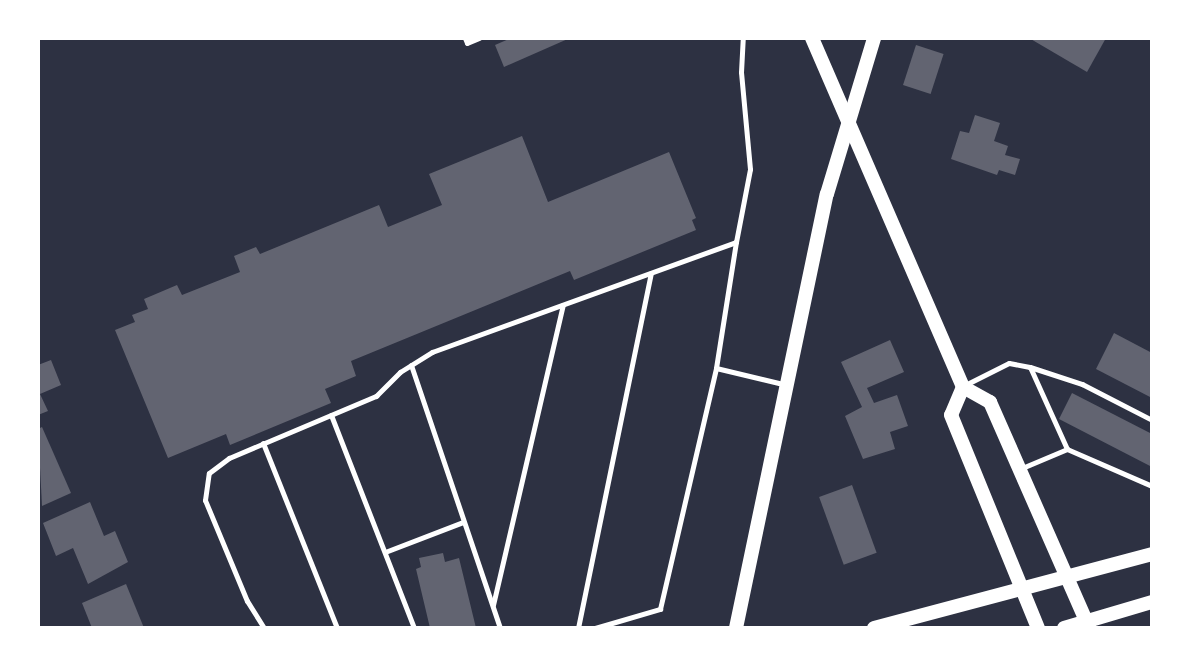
<!DOCTYPE html>
<html>
<head>
<meta charset="utf-8">
<style>
  body { margin:0 }
  #map { position:relative; width:1190px; height:666px; overflow:hidden; background:#2d3142; font-family:Poppins,sans-serif }
  div>[style] { position:absolute }
  [style*='--x'] { left:calc(var(--x)*1px); top:calc(var(--y)*1px); width:calc(var(--w)*1px); rotate:calc(var(--a)*1deg) }
  .building>* { inset:0; background:#626471; transform-origin:0 0 }
  .service>* { height:5px; margin:-2.5px; padding:0 2.5px; transform-origin:2.5px; border-radius:2.5px; background:#fff }
  .secondary>* { height:14px; margin:-7px; padding:0 7px; transform-origin:7px; border-radius:7px; background:#fff }
  span { translate:-50% -50%; white-space:nowrap; text-align:center; line-height:1.15; -webkit-text-stroke:5px #fff; paint-order:stroke }
  .frame { position:absolute; inset:0; border:40px solid #fff; pointer-events:none }
</style>
</head>
<body>
<div id="map">
  <div class="building">
    <div style="clip-path:polygon(511px 38px,570px 38px,504px 67px,495px 45px)"></div>
    <div style="clip-path:polygon(1029px 38px,1106px 38px,1087px 72px)"></div>
    <div style="left:916px;top:45px;width:29px;height:42px;rotate:18deg"></div>
    <div style="clip-path:polygon(975px 115px,1000px 123px,994px 141px,1008px 146px,1005px 155px,1020px 159px,1015px 175px,999px 170px,997px 175px,951px 159px,960px 131px,969px 133px)"></div>
    <div style="clip-path:polygon(522px 136px,548px 202px,669px 152px,696px 218px,692px 220px,696px 230px,574px 280px,570px 271px,351px 361px,356px 376px,325px 389px,331px 403px,230px 445px,226px 434px,168px 458px,115px 330px,135px 322px,132px 315px,148px 309px,144px 299px,177px 285px,182px 295px,240px 272px,234px 256px,256px 247px,260px 254px,379px 205px,388px 227px,442px 205px,429px 174px)"></div>
    <div style="clip-path:polygon(1114px 333px,1152px 353px,1152px 398px,1096px 369px)"></div>
    <div style="clip-path:polygon(890px 340px,904px 372px,867px 388px,874px 403px,897px 395px,908px 426px,890px 432px,895px 449px,863px 459px,845px 416px,862px 407px,841px 362px)"></div>
    <div style="clip-path:polygon(51px 360px,61px 385px,40px 394px,48px 411px,38px 415px,38px 365px)"></div>
    <div style="clip-path:polygon(1072px 393px,1152px 434px,1152px 467px,1059px 419px)"></div>
    <div style="clip-path:polygon(42px 427px,71px 493px,42px 506px,38px 429px)"></div>
    <div style="left:852px;top:485px;width:72px;height:35px;rotate:70deg"></div>
    <div style="clip-path:polygon(90px 502px,104px 536px,115px 531px,128px 562px,88px 584px,73px 548px,56px 556px,43px 523px)"></div>
    <div style="clip-path:polygon(443px 553px,445px 562px,459px 558px,476px 628px,430px 628px,416px 569px,421px 567px,419px 558px)"></div>
    <div style="clip-path:polygon(126px 584px,144px 628px,92px 628px,82px 603px)"></div>
  </div>
  <div class="service">
    <div style="--x:465;--y:38;--w:5;--a:68"></div>
    <div style="--x:467;--y:43;--w:13;--a:-23"></div>
    <div style="--x:411;--y:365;--w:278;--a:71.3"></div>
    <div style="--x:1030;--y:367;--w:55;--a:18.1"></div>
    <div style="--x:1082;--y:384;--w:79;--a:27.2"></div>
    <div style="--x:716;--y:368;--w:73;--a:13.5"></div>
    <div style="--x:965;--y:385;--w:49;--a:-26.6"></div>
    <div style="--x:1009;--y:363;--w:21;--a:11"></div>
    <div style="--x:1030;--y:367;--w:90;--a:65.7"></div>
    <div style="--x:1067;--y:449;--w:93;--a:23.5"></div>
    <div style="--x:331;--y:415;--w:229;--a:68.7"></div>
    <div style="--x:263;--y:443;--w:199;--a:68.2"></div>
    <div style="--x:1022;--y:468;--w:49;--a:-22.9"></div>
    <div style="--x:385;--y:552;--w:84;--a:-21"></div>
    <div style="--x:493;--y:605;--w:308;--a:-76.9"></div>
    <div style="--x:264;--y:628;--w:32;--a:-122"></div>
    <div style="--x:247;--y:601;--w:109;--a:-112.6"></div>
    <div style="--x:205;--y:500;--w:27;--a:-82"></div>
    <div style="--x:209;--y:473;--w:25;--a:-37"></div>
    <div style="--x:229;--y:458;--w:160;--a:-22.9"></div>
    <div style="--x:376;--y:396;--w:34;--a:-45"></div>
    <div style="--x:400;--y:372;--w:38;--a:-32"></div>
    <div style="--x:432;--y:352;--w:323;--a:-19.9"></div>
    <div style="--x:736;--y:242;--w:74;--a:-79.1"></div>
    <div style="--x:750;--y:169;--w:97;--a:-95.3"></div>
    <div style="--x:741;--y:72;--w:34;--a:-87"></div>
    <div style="--x:578;--y:628;--w:362;--a:-78.4"></div>
    <div style="--x:595;--y:628;--w:68;--a:-16.3"></div>
    <div style="--x:660;--y:609;--w:247;--a:-76.9"></div>
    <div style="--x:716;--y:368;--w:128;--a:-81"></div>
  </div>
  <div class="secondary">
    <div style="--x:812;--y:38;--w:380;--a:66.6"></div>
    <div style="--x:963;--y:387;--w:31;--a:29"></div>
    <div style="--x:990;--y:402;--w:247;--a:66.3"></div>
    <div style="--x:963;--y:387;--w:30;--a:113"></div>
    <div style="--x:951;--y:415;--w:230;--a:67.8"></div>
    <div style="--x:736;--y:628;--w:443;--a:-78.2"></div>
    <div style="--x:827;--y:194;--w:163;--a:-73.2"></div>
    <div style="--x:874;--y:628;--w:288;--a:-14.9"></div>
    <div style="--x:1064;--y:628;--w:92;--a:-16.5"></div>
  </div>
  <div class="frame"></div>
</div>
</body>
</html>
